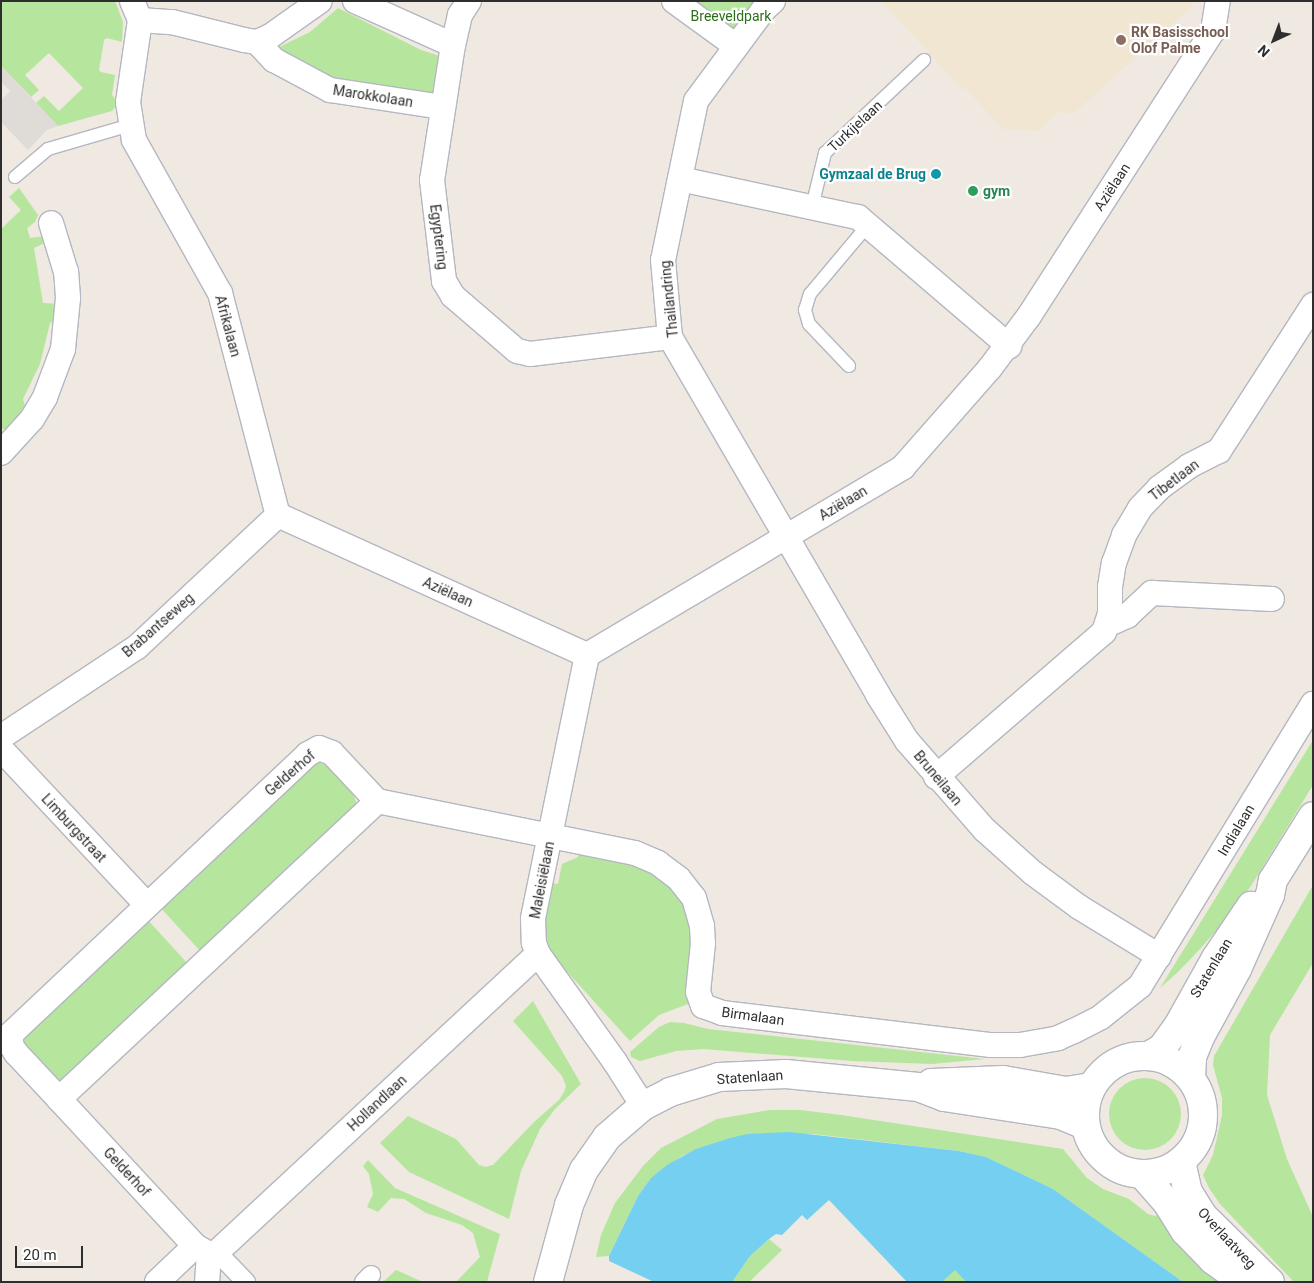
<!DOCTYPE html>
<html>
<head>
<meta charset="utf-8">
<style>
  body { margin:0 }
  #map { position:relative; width:1314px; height:1283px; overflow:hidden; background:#efe9e1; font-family:Roboto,sans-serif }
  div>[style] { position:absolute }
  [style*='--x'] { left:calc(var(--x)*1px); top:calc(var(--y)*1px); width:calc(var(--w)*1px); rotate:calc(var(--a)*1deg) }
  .education>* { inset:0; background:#f0e6d1 }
  .green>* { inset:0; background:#b6e59e }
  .round { border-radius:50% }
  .plaza>* { inset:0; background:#dfdcd8 }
  .water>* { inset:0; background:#75cff0 }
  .roads { filter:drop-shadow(1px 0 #b4b7c1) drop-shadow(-1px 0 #b4b7c1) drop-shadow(0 1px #b4b7c1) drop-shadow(0 -1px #b4b7c1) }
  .service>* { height:12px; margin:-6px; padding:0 6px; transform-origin:6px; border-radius:6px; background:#fff }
  .pedestrian>* { height:18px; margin:-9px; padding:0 9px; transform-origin:9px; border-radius:9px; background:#fff }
  .minor>* { height:24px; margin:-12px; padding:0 12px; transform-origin:12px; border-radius:12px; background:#fff }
  .tertiary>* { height:28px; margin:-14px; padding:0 14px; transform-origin:14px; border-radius:14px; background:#fff }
  .secondary>* { height:28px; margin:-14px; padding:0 14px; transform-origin:14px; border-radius:14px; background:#fff }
  .secondary>.ring { margin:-14px; padding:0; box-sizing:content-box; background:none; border:28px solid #fff; border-radius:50% }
  .dots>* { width:14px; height:14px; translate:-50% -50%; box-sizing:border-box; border:2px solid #fff; border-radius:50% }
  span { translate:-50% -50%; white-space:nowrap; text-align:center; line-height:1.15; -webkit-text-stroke:4.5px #fff; paint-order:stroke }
  .park-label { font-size:14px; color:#2c6e1b }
  .education-label { font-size:14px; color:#785e54; font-weight:700 }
  .left { translate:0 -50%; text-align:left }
  .street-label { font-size:14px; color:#2e2e2e }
  .culture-label { font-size:14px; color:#0d838f; font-weight:700 }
  .right { translate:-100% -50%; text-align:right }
  .leisure-label { font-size:14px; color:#27864d; font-weight:700 }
  .frame { position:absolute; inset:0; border:2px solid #2e2e2e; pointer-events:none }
  .north { position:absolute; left:1249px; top:15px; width:50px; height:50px; -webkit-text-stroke:4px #fff; paint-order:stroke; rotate:223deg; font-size:14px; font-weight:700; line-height:20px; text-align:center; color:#2e2e2e }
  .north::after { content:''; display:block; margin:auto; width:18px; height:22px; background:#2e2e2e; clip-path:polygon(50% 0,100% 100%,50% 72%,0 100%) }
  .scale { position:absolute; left:15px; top:1246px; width:68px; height:22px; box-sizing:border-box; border:2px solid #2e2e2e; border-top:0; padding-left:6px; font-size:15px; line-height:18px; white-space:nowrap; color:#2e2e2e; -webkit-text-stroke:4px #fff; paint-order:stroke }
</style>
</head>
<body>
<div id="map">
  <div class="education">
    <div style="clip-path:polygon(881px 1px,1193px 1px,1192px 6px,1073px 114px,1058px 112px,1039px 131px,1003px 129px,967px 90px,960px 87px)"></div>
  </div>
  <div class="green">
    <div style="clip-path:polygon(1px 1px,115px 1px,123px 22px,122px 42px,107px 38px,104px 40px,99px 70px,101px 72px,115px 75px,112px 95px,115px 99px,115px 107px,112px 111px,58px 126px,36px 103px,44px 96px,59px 111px,83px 88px,49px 53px,25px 75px,39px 90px,31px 97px,1px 66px)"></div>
    <div style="clip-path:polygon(684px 1px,766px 1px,733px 32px)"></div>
    <div style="clip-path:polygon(338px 8px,421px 50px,443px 57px,436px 98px,322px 78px,267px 53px,310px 32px)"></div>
    <div style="clip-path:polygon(19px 188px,38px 215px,35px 222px,27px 228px,30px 238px,45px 236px,49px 241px,34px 248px,43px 303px,60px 304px,60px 313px,50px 323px,40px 364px,23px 399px,25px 406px,7px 429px,1px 429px,1px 229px,21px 210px,9px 197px)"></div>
    <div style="clip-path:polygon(1313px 740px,1313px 785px,1251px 886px,1228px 917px,1200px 949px,1178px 972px,1160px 988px)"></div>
    <div style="clip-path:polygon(317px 762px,328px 766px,353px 793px,357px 805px,202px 953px,159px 906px,312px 763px)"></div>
    <div style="clip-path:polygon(579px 850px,657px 871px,685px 902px,694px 947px,688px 1004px,659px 1015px,630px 1041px,551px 954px,542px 932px,551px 883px,558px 884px,562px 864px,578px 857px)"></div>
    <div style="clip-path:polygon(1313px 885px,1313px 963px,1270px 1035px,1267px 1095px,1287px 1159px,1313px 1217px,1313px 1282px,1294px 1282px,1220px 1204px,1209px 1188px,1203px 1175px,1213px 1155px,1222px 1115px,1222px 1098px,1213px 1065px,1214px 1056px)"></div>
    <div style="clip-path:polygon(146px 918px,189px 965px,61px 1082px,57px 1081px,23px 1048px,20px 1038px)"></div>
    <div style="clip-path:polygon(533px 1001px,581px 1084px,555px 1109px,540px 1129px,521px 1171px,509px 1219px,409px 1172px,380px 1143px,408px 1116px,456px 1139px,479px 1165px,485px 1167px,493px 1165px,534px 1122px,559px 1100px,564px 1092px,566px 1086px,562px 1076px,513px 1021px)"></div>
    <div style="clip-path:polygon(670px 1022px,684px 1023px,708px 1029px,985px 1059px,932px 1064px,852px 1061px,703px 1049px,676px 1051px,640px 1061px,631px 1057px,630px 1052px,659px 1027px)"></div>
    <div class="round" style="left:1109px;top:1078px;width:72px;height:72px"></div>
    <div style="clip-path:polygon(770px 1110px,800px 1110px,841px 1115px,1063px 1149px,1087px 1178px,1103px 1189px,1129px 1199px,1148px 1214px,1155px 1216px,1163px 1213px,1231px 1282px,1183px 1282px,1053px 1189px,986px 1157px,959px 1151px,813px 1134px,730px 1138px,682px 1156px,651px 1178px,638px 1196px,609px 1256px,596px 1257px,601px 1235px,615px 1203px,643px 1166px,661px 1148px,717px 1119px)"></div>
    <div style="clip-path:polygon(368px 1160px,395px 1188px,500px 1234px,487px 1282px,456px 1282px,480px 1257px,473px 1233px,462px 1225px,426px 1213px,404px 1199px,391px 1198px,378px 1212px,367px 1207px,373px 1194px,369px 1174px,363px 1166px)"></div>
    <div style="clip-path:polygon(769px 1239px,782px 1250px,749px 1282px,732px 1282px,750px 1256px)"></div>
    <div style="clip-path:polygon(955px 1269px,966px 1282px,942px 1282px)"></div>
    <div style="clip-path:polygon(396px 1270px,423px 1282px,383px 1282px)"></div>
  </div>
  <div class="plaza">
    <div style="clip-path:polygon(1px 66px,58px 126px,47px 130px,28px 150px,1px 122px,1px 100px,10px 91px,1px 82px)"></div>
  </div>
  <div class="water">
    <div style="clip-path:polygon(789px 1132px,959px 1151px,986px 1157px,1053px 1189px,1183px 1282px,966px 1282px,955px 1270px,942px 1282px,907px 1282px,829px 1200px,807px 1220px,802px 1215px,782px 1235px,776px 1234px,769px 1239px,750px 1256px,732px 1282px,654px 1282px,609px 1261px,609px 1256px,638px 1196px,651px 1178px,667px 1165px,696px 1149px,730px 1138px,748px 1134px)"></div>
  </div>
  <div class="roads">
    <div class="service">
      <div style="--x:15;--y:177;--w:43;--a:-40.3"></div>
      <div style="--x:48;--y:149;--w:85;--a:-16.3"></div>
      <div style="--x:812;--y:207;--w:56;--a:-76.5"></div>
      <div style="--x:825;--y:153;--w:136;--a:-43.2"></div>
      <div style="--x:849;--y:366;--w:58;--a:-133.6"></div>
      <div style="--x:809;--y:324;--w:15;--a:-106"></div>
      <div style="--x:805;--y:310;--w:17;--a:-73"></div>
      <div style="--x:810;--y:294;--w:90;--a:-50"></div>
    </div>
    <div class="pedestrian">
      <div style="--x:217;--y:1252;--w:42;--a:46"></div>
      <div style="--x:364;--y:1282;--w:10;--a:-45"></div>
    </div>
    <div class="minor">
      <div style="--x:132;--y:1;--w:21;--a:67"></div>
      <div style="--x:140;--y:20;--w:83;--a:98.3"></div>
      <div style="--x:128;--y:102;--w:38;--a:81"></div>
      <div style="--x:134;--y:140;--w:176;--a:60.7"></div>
      <div style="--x:220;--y:293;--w:229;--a:75.4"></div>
      <div style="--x:355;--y:1;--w:107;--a:24.2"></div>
      <div style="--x:469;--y:1;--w:17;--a:123"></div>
      <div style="--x:460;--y:15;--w:31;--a:103"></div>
      <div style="--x:453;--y:45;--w:137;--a:98.8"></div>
      <div style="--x:432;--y:180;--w:102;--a:83.2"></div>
      <div style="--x:444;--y:281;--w:17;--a:59"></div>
      <div style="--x:453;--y:296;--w:84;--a:40.7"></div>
      <div style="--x:517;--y:351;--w:13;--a:13"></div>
      <div style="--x:530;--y:354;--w:141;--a:-6.9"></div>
      <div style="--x:674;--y:1;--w:77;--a:36"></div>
      <div style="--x:773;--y:1;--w:12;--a:138"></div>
      <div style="--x:764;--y:9;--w:114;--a:126.5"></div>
      <div style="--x:696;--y:101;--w:162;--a:101.7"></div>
      <div style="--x:663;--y:260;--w:77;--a:84.8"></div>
      <div style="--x:670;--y:337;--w:414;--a:59.8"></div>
      <div style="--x:878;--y:695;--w:54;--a:57.8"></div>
      <div style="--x:907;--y:741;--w:118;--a:48.8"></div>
      <div style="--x:985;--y:830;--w:64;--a:41.9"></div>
      <div style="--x:1033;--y:873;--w:57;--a:36.5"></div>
      <div style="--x:1079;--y:907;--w:94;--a:31.5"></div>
      <div style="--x:140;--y:20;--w:32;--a:4"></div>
      <div style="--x:172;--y:22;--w:74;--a:14"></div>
      <div style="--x:244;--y:40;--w:13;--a:9"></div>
      <div style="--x:257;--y:42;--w:13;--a:-23"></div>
      <div style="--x:269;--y:37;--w:62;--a:-35.2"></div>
      <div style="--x:257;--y:42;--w:25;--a:47"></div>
      <div style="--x:274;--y:60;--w:64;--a:28.2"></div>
      <div style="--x:330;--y:90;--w:114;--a:8.6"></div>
      <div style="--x:680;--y:179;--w:182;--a:12.1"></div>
      <div style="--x:858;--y:217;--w:199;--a:40.5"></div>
      <div style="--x:1;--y:453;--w:46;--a:-47.6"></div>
      <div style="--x:32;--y:419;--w:26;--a:-59"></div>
      <div style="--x:45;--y:397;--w:51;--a:-69.4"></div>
      <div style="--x:63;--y:349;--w:51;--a:-84.4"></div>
      <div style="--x:68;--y:298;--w:26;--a:-94"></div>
      <div style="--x:66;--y:272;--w:51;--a:-107"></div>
      <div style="--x:278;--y:515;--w:339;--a:24.4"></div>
      <div style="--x:587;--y:655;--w:368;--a:-30.7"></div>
      <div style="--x:903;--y:467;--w:132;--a:-48.7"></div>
      <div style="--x:990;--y:368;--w:65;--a:-53.1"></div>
      <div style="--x:1029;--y:316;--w:339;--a:-57.2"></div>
      <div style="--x:1213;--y:31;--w:30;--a:-81"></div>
      <div style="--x:1109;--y:624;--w:20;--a:-24"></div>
      <div style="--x:1127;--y:616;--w:34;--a:-43"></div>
      <div style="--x:1152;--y:593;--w:120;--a:2.9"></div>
      <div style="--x:587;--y:655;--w:269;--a:101.6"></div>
      <div style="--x:533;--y:919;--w:24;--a:88"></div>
      <div style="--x:534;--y:943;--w:12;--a:70"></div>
      <div style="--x:538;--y:954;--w:133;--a:54.5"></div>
      <div style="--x:615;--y:1062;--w:52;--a:57.5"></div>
      <div style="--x:1;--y:737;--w:163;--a:-33.5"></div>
      <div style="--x:137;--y:647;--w:193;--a:-43.1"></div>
      <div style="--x:1;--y:749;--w:214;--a:46.9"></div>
      <div style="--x:936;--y:777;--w:222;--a:-40.8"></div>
      <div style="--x:1104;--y:632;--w:19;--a:-72"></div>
      <div style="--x:1110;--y:614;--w:27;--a:-90"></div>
      <div style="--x:1110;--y:587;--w:24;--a:-81"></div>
      <div style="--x:1114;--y:563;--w:30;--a:-70"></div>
      <div style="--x:1124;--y:535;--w:31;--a:-59"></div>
      <div style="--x:1140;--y:508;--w:28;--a:-46"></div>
      <div style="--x:1159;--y:488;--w:37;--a:-36"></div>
      <div style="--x:1189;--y:466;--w:34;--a:-27"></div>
      <div style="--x:1219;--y:451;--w:174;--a:-57.2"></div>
      <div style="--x:377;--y:801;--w:263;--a:11.4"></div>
      <div style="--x:635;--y:853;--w:25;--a:23"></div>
      <div style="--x:658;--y:863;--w:26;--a:37"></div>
      <div style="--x:679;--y:879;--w:24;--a:52"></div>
      <div style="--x:694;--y:898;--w:29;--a:74"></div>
      <div style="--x:702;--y:926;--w:17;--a:87"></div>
      <div style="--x:703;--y:943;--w:49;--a:95.8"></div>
      <div style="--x:698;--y:992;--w:15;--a:70"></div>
      <div style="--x:703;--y:1006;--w:20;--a:20"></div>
      <div style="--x:722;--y:1013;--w:271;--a:6.8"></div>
      <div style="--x:991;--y:1045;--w:29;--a:0"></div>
      <div style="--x:1020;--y:1045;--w:39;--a:-10"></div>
      <div style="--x:1058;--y:1038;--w:17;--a:-24"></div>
      <div style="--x:1074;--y:1031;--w:30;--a:-27"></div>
      <div style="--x:1101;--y:1017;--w:50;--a:-38.5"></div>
      <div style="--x:1140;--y:986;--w:331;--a:-58.5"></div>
      <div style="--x:59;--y:1099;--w:436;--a:-43.1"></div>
      <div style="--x:377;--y:801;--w:66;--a:-133.2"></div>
      <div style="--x:332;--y:753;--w:14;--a:-159"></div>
      <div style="--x:319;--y:748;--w:13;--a:151"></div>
      <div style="--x:308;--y:754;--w:408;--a:136.7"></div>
      <div style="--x:11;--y:1034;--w:11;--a:90"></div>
      <div style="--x:11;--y:1045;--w:9;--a:58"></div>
      <div style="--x:16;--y:1053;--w:63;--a:46.9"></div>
      <div style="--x:59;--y:1099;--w:200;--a:47.2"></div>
      <div style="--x:209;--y:1254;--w:8;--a:-14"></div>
      <div style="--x:217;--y:1252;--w:438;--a:-42.9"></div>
      <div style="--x:157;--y:1282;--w:52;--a:-43.5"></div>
      <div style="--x:195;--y:1246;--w:16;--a:30"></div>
      <div style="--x:209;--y:1254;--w:28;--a:94"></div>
    </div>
    <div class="tertiary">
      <div style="--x:1181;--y:1162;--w:31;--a:77"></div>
      <div style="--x:1188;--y:1192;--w:28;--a:58"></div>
      <div style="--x:1203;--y:1216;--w:94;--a:44.6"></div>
      <div style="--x:1143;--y:1175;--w:38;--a:49"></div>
      <div style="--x:1168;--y:1204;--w:32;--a:58"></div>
      <div style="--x:1185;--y:1231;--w:40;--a:46"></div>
      <div style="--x:1213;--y:1260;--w:37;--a:36"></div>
    </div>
    <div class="secondary">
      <div style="--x:1150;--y:1055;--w:14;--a:-30"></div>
      <div style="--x:1162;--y:1048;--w:27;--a:-54"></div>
      <div style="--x:1178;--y:1026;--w:78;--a:-60.8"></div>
      <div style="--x:1216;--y:958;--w:63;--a:-56.1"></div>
      <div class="ring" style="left:1085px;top:1056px;width:90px;height:90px"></div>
      <div style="--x:1191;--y:1078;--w:21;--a:-87"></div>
      <div style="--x:1192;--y:1057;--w:22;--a:-68"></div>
      <div style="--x:1200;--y:1037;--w:77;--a:-61.4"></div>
      <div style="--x:1237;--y:969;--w:81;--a:-66"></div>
      <div style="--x:1270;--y:895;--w:15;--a:-79"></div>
      <div style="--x:1273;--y:880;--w:75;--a:-58"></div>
      <div style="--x:931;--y:1083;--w:72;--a:-2.4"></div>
      <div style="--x:1003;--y:1080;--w:64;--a:9.9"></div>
      <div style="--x:1066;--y:1091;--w:25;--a:-9"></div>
      <div style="--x:548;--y:1282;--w:80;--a:-74.7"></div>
      <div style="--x:569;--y:1205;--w:38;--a:-67"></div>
      <div style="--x:584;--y:1170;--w:40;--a:-55.1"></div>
      <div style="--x:607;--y:1137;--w:48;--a:-40.7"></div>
      <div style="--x:643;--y:1106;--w:30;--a:-27"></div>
      <div style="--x:670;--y:1092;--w:51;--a:-17"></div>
      <div style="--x:719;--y:1077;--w:67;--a:-2.6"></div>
      <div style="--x:786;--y:1074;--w:133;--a:5.6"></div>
      <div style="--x:918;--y:1087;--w:28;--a:21"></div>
      <div style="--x:944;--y:1097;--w:118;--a:8.7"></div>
      <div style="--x:1061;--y:1115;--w:26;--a:23"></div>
    </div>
  </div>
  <div class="dots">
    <div style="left:1121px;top:40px;background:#8d6e63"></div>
    <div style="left:936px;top:174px;background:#0f9aa8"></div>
    <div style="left:973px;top:191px;background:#2e9e5b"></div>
  </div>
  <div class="park-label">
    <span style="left:731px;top:16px">Breeveldpark</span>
  </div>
  <div class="education-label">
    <span class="left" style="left:1131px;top:40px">RK Basisschool<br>Olof Palme</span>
  </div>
  <div class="street-label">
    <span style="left:373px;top:96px;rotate:9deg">Marokkolaan</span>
    <span style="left:855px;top:126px;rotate:-43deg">Turkijelaan</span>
    <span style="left:1112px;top:187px;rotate:-57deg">Aziëlaan</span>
    <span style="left:439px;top:237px;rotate:83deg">Egyptering</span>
    <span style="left:669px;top:299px;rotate:-96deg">Thailandring</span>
    <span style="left:228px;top:326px;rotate:75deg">Afrikalaan</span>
    <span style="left:1174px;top:480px;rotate:-37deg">Tibetlaan</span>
    <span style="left:843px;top:503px;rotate:-31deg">Aziëlaan</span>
    <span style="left:448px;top:592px;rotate:24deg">Aziëlaan</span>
    <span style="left:158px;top:625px;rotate:-41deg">Brabantseweg</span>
    <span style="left:290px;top:773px;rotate:-41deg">Gelderhof</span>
    <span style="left:938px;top:778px;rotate:50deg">Bruneilaan</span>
    <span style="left:74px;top:828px;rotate:47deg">Limburgstraat</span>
    <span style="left:1236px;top:830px;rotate:-59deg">Indialaan</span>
    <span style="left:542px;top:880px;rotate:-79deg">Maleisiëlaan</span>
    <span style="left:1211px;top:968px;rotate:-59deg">Statenlaan</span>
    <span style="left:753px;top:1016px;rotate:8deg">Birmalaan</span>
    <span style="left:750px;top:1077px;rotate:-4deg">Statenlaan</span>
    <span style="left:377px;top:1103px;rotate:-43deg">Hollandlaan</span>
    <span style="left:127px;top:1172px;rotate:47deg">Gelderhof</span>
    <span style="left:1227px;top:1238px;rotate:47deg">Overlaatweg</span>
  </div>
  <div class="culture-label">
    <span class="right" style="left:926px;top:174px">Gymzaal de Brug</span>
  </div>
  <div class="leisure-label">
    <span class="left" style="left:983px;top:191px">gym</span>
  </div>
  <div class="frame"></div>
  <div class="north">N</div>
  <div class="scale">20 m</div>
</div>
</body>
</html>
